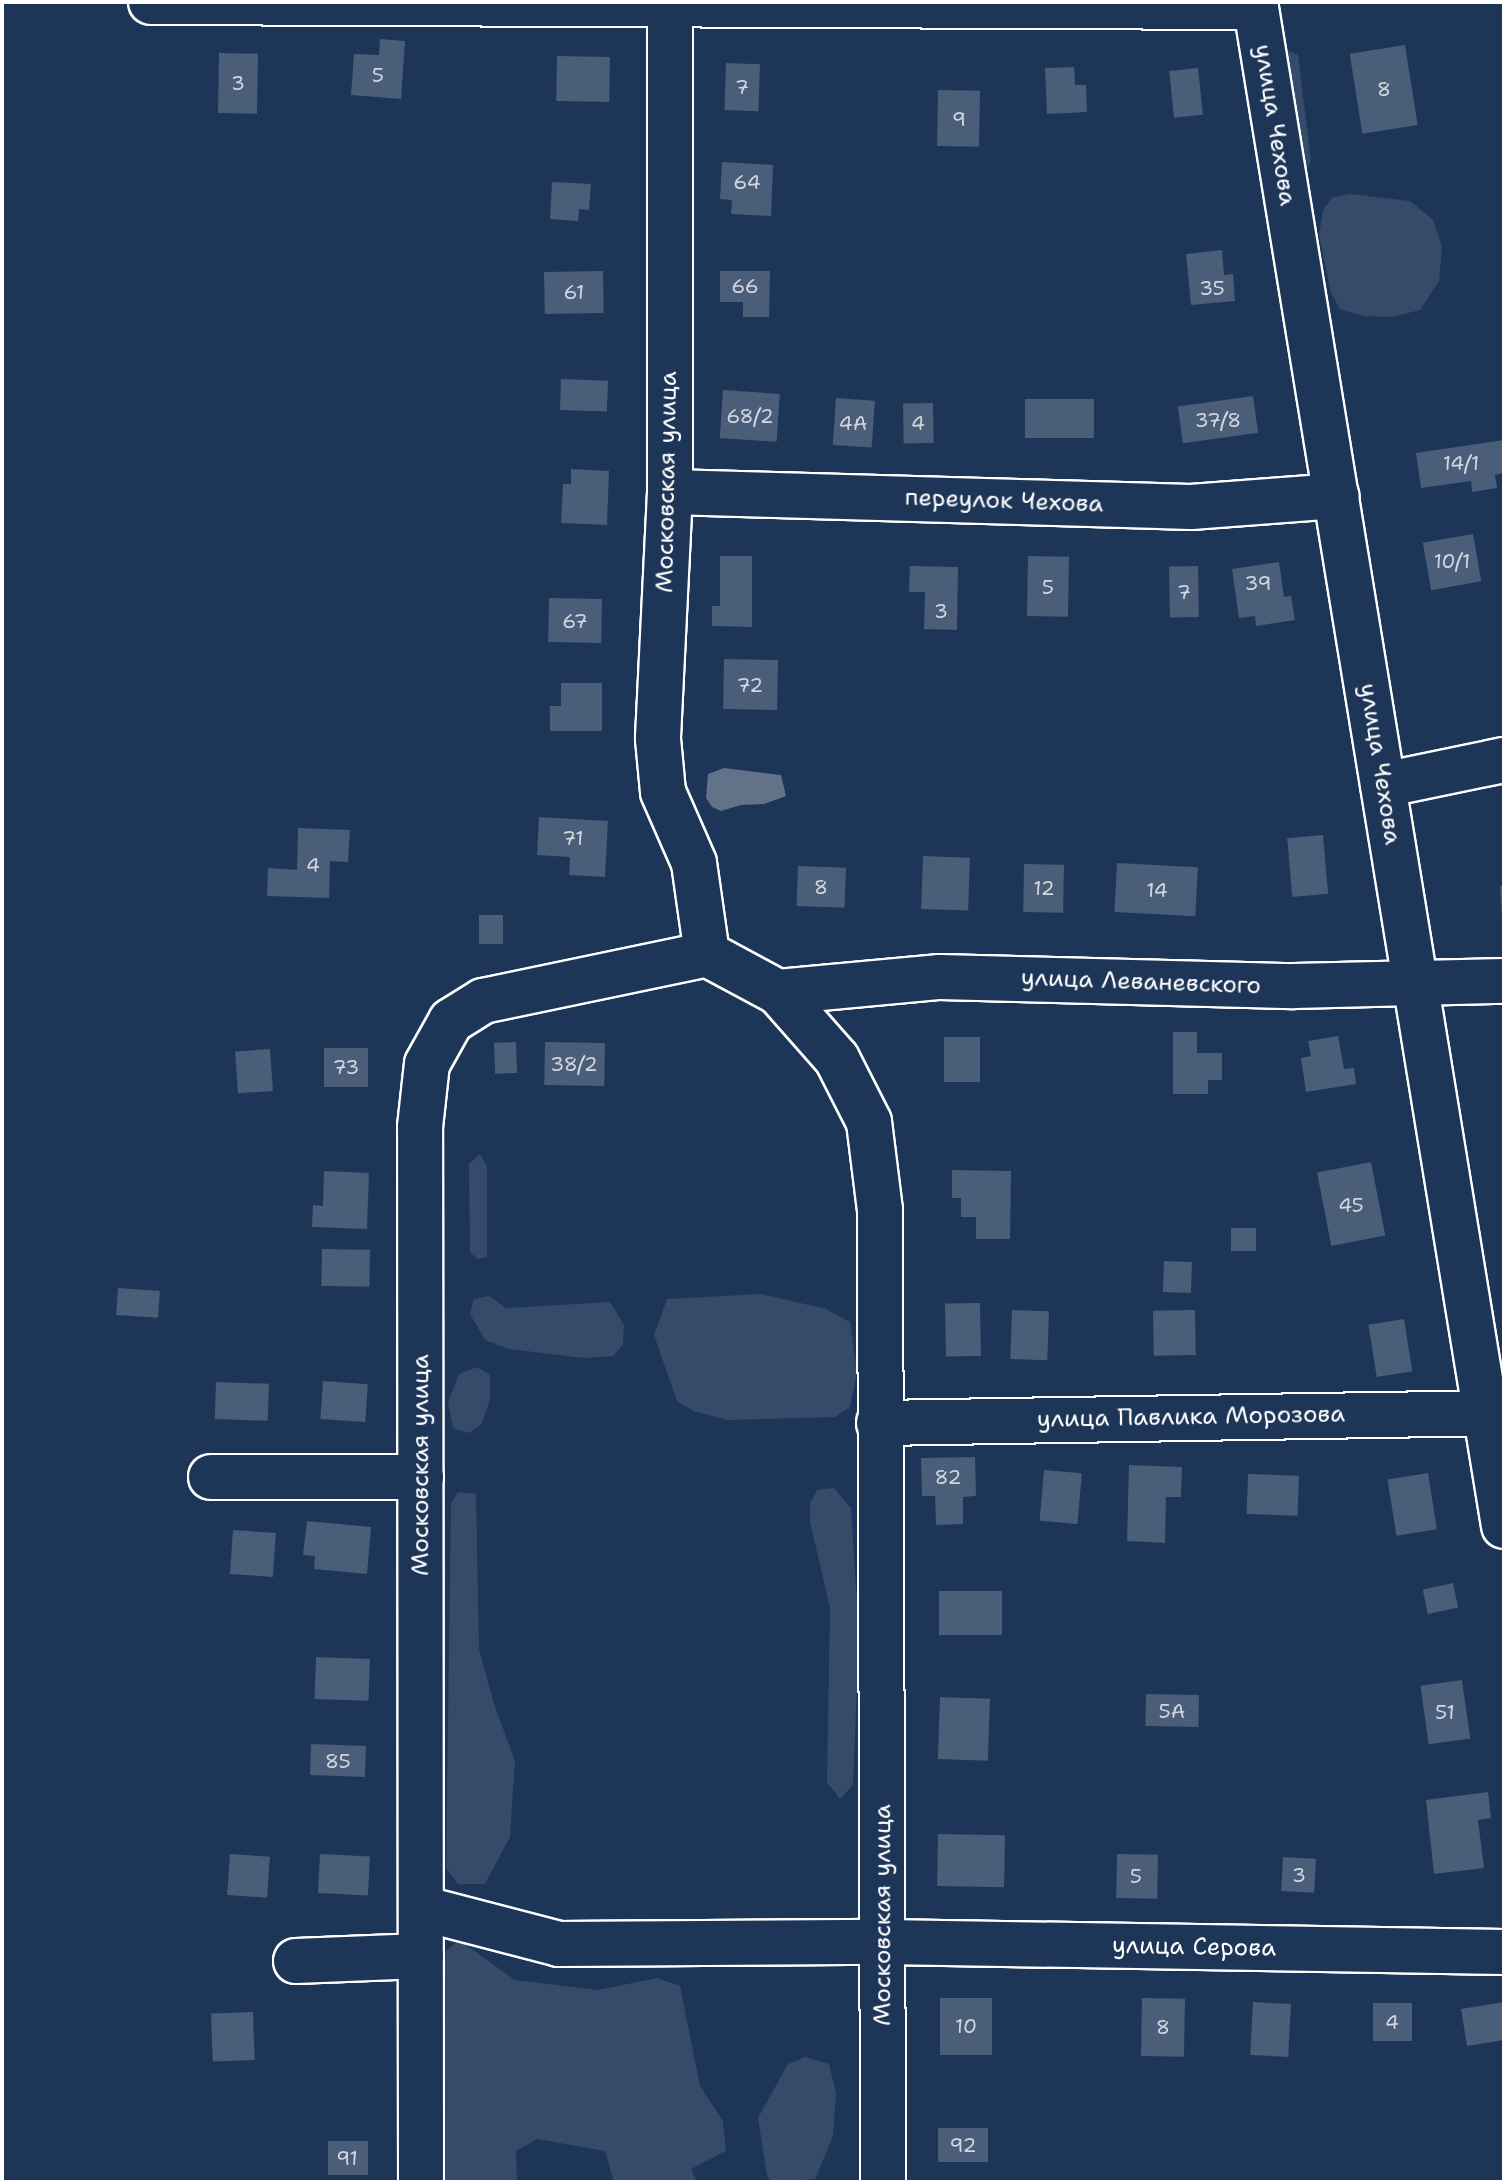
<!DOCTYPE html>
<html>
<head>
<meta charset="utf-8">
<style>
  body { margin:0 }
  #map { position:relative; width:1506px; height:2184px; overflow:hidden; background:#1d3557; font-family:"Shantell Sans",sans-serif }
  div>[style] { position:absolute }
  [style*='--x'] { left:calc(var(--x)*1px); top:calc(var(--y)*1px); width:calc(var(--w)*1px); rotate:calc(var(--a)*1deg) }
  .green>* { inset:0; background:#364b69 }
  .water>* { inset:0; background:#617289 }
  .building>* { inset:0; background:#4a5d79; transform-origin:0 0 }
  .roads { filter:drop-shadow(2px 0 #fff) drop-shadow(-2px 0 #fff) drop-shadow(0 2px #fff) drop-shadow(0 -2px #fff) }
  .minor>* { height:44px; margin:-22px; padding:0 22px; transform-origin:22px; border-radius:22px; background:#1d3557 }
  span { translate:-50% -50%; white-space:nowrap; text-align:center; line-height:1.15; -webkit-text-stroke:8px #1d3557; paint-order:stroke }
  .number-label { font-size:20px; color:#d2d6de }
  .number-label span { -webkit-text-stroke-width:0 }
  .street-label { font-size:24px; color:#fff }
  .frame { position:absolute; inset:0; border:4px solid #fff; pointer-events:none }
</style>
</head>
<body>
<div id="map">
  <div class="green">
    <div style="clip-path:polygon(1286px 50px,1298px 55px,1311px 161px,1305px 172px,1280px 60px)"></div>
    <div style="clip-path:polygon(1350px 194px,1410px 201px,1433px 220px,1442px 246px,1439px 281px,1420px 310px,1392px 317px,1364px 316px,1340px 309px,1331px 293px,1319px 235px,1323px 210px,1333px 197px)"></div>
    <div style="clip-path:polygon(480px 1154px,487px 1166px,487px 1257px,477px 1259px,470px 1252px,469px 1164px)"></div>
    <div style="clip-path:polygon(761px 1294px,826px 1309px,850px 1322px,857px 1372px,850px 1407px,835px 1417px,728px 1420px,693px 1411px,677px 1401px,654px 1335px,667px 1299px)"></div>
    <div style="clip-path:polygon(489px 1296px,506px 1308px,610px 1302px,624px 1325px,623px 1344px,613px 1356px,584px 1358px,509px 1349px,485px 1340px,470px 1314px,474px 1299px)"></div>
    <div style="clip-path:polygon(477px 1367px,490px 1375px,490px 1400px,481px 1425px,469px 1433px,453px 1428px,448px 1402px,459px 1374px)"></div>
    <div style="clip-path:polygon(834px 1488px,851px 1508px,859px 1635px,853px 1785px,840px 1799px,827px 1782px,830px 1608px,810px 1522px,810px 1503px,817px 1490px)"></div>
    <div style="clip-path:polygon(458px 1492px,476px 1494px,479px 1649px,494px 1704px,515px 1761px,510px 1837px,485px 1884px,458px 1884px,446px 1868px,451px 1503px)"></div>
    <div style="clip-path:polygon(459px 1940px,515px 1980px,598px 1990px,657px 1978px,680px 1986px,700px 2086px,723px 2121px,726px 2151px,691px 2169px,697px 2182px,614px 2182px,605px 2151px,537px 2139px,516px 2151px,517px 2182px,444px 2182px,444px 1962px,446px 1951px)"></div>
    <div style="clip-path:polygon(805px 2057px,829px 2064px,836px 2093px,833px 2136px,815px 2179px,772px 2182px,767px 2176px,758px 2118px,788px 2064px)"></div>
  </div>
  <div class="water">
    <div style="clip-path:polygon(724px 768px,781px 775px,786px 796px,764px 804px,741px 805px,721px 811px,712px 807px,706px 798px,708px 774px)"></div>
  </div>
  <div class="building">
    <div style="clip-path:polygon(380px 39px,405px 41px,401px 99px,351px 95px,354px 54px,379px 55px)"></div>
    <div style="left:1405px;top:45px;width:81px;height:56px;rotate:81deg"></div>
    <div style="left:219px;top:53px;width:39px;height:60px;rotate:1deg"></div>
    <div style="left:557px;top:56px;width:53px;height:45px;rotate:1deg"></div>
    <div style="left:726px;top:63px;width:34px;height:47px;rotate:2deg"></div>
    <div style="clip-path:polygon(1074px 67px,1075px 85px,1086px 85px,1087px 112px,1047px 114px,1045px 68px)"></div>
    <div style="left:1198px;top:68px;width:47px;height:29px;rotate:84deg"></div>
    <div style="left:938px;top:90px;width:42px;height:56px;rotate:1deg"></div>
    <div style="clip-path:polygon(722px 162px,773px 165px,771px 216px,731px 214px,732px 200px,720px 199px)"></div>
    <div style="clip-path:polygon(552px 182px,591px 184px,589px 210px,579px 209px,578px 221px,550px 219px)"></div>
    <div style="clip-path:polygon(1222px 250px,1224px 275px,1233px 274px,1235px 301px,1191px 305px,1186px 254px)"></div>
    <div style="left:603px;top:271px;width:42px;height:59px;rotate:89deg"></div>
    <div style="clip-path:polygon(720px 271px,770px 271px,769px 317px,743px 317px,743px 302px,720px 302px)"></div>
    <div style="left:561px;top:379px;width:47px;height:31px;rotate:2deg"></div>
    <div style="left:723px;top:390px;width:57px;height:48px;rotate:4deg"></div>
    <div style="left:1253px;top:396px;width:37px;height:76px;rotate:82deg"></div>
    <div style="left:836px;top:398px;width:39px;height:47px;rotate:4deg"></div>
    <div style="left:1094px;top:399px;width:39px;height:69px;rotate:90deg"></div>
    <div style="left:933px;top:403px;width:40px;height:30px;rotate:89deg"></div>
    <div style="clip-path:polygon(1504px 440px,1504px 473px,1495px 475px,1497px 488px,1472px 492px,1471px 481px,1421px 488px,1416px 453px)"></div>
    <div style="clip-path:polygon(571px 469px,609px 471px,607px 525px,561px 523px,563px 484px,571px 484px)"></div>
    <div style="left:1473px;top:534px;width:48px;height:51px;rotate:80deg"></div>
    <div style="clip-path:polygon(720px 556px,752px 556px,752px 627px,712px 626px,712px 606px,720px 606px)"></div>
    <div style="left:1028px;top:556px;width:41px;height:60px;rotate:1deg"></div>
    <div style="clip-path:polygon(1279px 562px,1284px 597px,1291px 596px,1295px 620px,1256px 626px,1255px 616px,1239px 618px,1232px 569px)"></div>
    <div style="clip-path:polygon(910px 566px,958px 567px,957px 630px,924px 629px,925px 592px,909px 592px)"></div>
    <div style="left:1198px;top:566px;width:51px;height:29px;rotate:89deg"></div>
    <div style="left:549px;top:598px;width:53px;height:44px;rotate:1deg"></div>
    <div style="left:724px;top:659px;width:54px;height:50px;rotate:1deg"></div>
    <div style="clip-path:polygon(561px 683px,602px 683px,602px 731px,550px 731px,550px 706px,561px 706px)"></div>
    <div style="clip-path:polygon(539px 817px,608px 821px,605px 877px,569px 875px,570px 857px,537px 855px)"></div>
    <div style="clip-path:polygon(298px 828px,350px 830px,348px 862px,330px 861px,329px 898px,267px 896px,268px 868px,297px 870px)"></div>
    <div style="left:1323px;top:835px;width:59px;height:36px;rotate:85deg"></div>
    <div style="left:923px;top:856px;width:47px;height:53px;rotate:2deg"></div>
    <div style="left:1117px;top:863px;width:81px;height:49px;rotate:3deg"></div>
    <div style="left:1024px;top:864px;width:40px;height:48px;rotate:1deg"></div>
    <div style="left:798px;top:866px;width:48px;height:40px;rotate:2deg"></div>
    <div style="clip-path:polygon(1504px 885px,1504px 918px,1502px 918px,1500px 886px)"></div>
    <div style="left:479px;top:915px;width:24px;height:29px"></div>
    <div style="clip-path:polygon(1173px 1032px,1197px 1032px,1197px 1053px,1222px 1053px,1222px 1080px,1208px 1080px,1208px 1094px,1173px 1094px)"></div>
    <div style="clip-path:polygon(1338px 1036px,1344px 1069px,1354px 1068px,1356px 1084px,1306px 1092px,1301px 1058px,1311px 1056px,1308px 1041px)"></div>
    <div style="left:944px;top:1037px;width:36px;height:45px"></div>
    <div style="left:516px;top:1042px;width:31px;height:22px;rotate:88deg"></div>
    <div style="left:545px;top:1042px;width:60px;height:43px;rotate:1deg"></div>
    <div style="left:324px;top:1048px;width:44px;height:39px"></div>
    <div style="left:270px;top:1049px;width:42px;height:35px;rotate:86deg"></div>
    <div style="left:1371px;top:1162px;width:75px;height:55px;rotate:79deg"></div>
    <div style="clip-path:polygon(952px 1170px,1011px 1171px,1010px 1239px,976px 1239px,976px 1217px,961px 1217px,961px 1198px,952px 1198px)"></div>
    <div style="clip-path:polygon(324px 1171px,369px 1173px,367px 1229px,312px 1227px,313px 1205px,323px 1206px)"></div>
    <div style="left:1231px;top:1228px;width:25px;height:23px"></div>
    <div style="left:322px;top:1249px;width:48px;height:37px;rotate:1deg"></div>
    <div style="left:1164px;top:1261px;width:28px;height:31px;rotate:2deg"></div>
    <div style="left:118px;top:1288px;width:42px;height:27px;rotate:4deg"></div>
    <div style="left:980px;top:1303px;width:53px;height:35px;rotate:89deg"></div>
    <div style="left:1012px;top:1310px;width:37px;height:49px;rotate:2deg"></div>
    <div style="left:1195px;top:1310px;width:45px;height:42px;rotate:89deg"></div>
    <div style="left:1404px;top:1319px;width:53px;height:36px;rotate:81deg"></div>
    <div style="left:323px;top:1381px;width:45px;height:38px;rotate:4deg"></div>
    <div style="left:216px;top:1382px;width:53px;height:37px;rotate:2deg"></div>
    <div style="clip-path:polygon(975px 1457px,976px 1496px,963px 1497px,963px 1524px,936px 1525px,935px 1496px,922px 1496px,921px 1458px)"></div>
    <div style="clip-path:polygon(1129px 1465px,1182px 1467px,1181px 1497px,1166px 1497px,1165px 1543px,1127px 1541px)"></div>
    <div style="left:1044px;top:1470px;width:38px;height:51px;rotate:5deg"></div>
    <div style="left:1428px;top:1473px;width:57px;height:41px;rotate:81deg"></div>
    <div style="left:1248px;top:1474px;width:51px;height:40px;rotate:2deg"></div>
    <div style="clip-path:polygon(307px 1521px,371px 1527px,367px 1574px,314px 1569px,315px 1556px,303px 1555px)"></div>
    <div style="left:233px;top:1530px;width:43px;height:44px;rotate:4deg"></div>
    <div style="left:1453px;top:1583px;width:25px;height:31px;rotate:78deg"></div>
    <div style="left:939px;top:1591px;width:63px;height:44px"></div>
    <div style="left:316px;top:1657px;width:54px;height:42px;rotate:2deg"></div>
    <div style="left:1462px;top:1680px;width:59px;height:42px;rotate:82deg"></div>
    <div style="left:1146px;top:1694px;width:53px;height:32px;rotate:1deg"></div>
    <div style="left:940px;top:1697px;width:50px;height:62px;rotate:2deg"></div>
    <div style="left:311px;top:1744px;width:55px;height:31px;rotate:2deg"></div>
    <div style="clip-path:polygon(1488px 1792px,1491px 1818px,1478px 1820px,1484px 1868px,1434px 1874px,1426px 1800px)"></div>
    <div style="left:938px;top:1834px;width:67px;height:52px;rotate:1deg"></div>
    <div style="left:230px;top:1854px;width:40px;height:41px;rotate:4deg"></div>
    <div style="left:320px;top:1854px;width:50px;height:39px;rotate:3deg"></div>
    <div style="left:1117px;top:1854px;width:41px;height:44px;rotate:1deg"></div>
    <div style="left:1283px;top:1857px;width:33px;height:34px;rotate:3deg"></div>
    <div style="left:940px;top:1998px;width:52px;height:57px"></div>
    <div style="left:1142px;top:1998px;width:43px;height:58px;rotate:1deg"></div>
    <div style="left:1253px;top:2002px;width:38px;height:53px;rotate:3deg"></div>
    <div style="clip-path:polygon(1504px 2002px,1504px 2040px,1467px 2046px,1461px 2009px)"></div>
    <div style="left:1412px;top:2003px;width:38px;height:39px;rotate:90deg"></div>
    <div style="left:253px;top:2012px;width:48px;height:42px;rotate:88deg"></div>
    <div style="left:938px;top:2128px;width:50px;height:34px"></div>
    <div style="left:328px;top:2141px;width:40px;height:34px"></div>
  </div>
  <div class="roads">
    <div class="minor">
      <div style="--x:151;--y:2;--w:1105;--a:0.26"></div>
      <div style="--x:670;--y:2;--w:490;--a:90"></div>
      <div style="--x:670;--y:492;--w:247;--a:92.8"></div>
      <div style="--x:658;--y:739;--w:53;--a:84.6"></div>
      <div style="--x:663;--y:792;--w:77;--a:66.4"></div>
      <div style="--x:694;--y:863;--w:92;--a:81.9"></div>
      <div style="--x:1255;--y:2;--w:1544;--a:80.72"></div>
      <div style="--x:670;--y:492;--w:521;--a:1.65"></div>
      <div style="--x:1191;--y:507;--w:146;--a:-4.3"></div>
      <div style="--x:1383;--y:785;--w:124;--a:-11.7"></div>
      <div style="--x:778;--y:992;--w:163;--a:-5.3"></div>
      <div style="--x:940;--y:977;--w:354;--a:1.5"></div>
      <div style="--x:1294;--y:986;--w:210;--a:-1.4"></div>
      <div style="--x:879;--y:1423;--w:625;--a:-0.92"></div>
      <div style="--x:211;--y:1477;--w:210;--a:0"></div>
      <div style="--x:421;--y:1908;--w:143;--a:14.6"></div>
      <div style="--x:559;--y:1944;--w:325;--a:-0.4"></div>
      <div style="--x:884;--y:1942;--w:620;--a:0.92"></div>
      <div style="--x:296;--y:1961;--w:125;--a:-2.3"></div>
      <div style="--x:421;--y:2182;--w:1055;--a:-90.05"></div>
      <div style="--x:420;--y:1127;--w:63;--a:-83.7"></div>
      <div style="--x:427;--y:1064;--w:49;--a:-60.8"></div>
      <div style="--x:451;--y:1021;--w:38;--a:-32"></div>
      <div style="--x:483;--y:1001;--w:229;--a:-11.8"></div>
      <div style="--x:707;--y:954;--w:81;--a:28.2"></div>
      <div style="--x:778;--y:992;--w:89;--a:48.6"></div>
      <div style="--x:837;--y:1059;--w:71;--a:63.1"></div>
      <div style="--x:869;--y:1122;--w:89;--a:82.9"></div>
      <div style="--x:880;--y:1210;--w:972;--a:89.82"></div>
    </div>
  </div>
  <div class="number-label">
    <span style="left:378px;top:75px">5</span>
    <span style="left:238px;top:83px">3</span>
    <span style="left:742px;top:87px">7</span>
    <span style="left:1384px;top:89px">8</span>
    <span style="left:959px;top:119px">9</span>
    <span style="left:747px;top:182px">64</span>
    <span style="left:745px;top:286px">66</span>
    <span style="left:1212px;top:288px">35</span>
    <span style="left:574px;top:292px">61</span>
    <span style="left:750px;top:416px">68/2</span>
    <span style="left:1218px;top:420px">37/8</span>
    <span style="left:853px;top:423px">4А</span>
    <span style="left:918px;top:423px">4</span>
    <span style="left:1461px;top:463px">14/1</span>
    <span style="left:1452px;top:561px">10/1</span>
    <span style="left:1258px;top:583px">39</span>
    <span style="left:1048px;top:587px">5</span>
    <span style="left:1184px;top:592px">7</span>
    <span style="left:941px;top:611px">3</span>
    <span style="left:575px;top:621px">67</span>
    <span style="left:750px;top:685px">72</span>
    <span style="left:573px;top:838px">71</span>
    <span style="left:313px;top:865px">4</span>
    <span style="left:821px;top:887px">8</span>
    <span style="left:1044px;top:888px">12</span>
    <span style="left:1157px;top:890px">14</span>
    <span style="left:574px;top:1064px">38/2</span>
    <span style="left:346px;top:1067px">73</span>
    <span style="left:1351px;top:1205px">45</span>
    <span style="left:948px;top:1477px">82</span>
    <span style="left:1172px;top:1711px">5А</span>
    <span style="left:1445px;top:1712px">51</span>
    <span style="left:338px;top:1761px">85</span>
    <span style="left:1299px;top:1875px">3</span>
    <span style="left:1136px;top:1876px">5</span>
    <span style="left:1392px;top:2022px">4</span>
    <span style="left:966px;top:2026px">10</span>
    <span style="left:1163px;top:2027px">8</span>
    <span style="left:963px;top:2145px">92</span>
    <span style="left:347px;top:2158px">91</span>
  </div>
  <div class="street-label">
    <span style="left:1275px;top:125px;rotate:81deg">улица Чехова</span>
    <span style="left:667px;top:482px;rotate:-89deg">Московская улица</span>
    <span style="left:1004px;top:501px;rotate:2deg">переулок Чехова</span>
    <span style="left:1380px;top:764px;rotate:81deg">улица Чехова</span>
    <span style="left:1141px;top:982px;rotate:2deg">улица Леваневского</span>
    <span style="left:1191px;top:1417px;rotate:-1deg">улица Павлика Морозова</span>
    <span style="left:421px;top:1465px;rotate:-90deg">Московская улица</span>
    <span style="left:883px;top:1915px;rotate:-90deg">Московская улица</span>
    <span style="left:1194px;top:1947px;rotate:1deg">улица Серова</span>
  </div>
  <div class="frame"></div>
</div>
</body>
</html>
